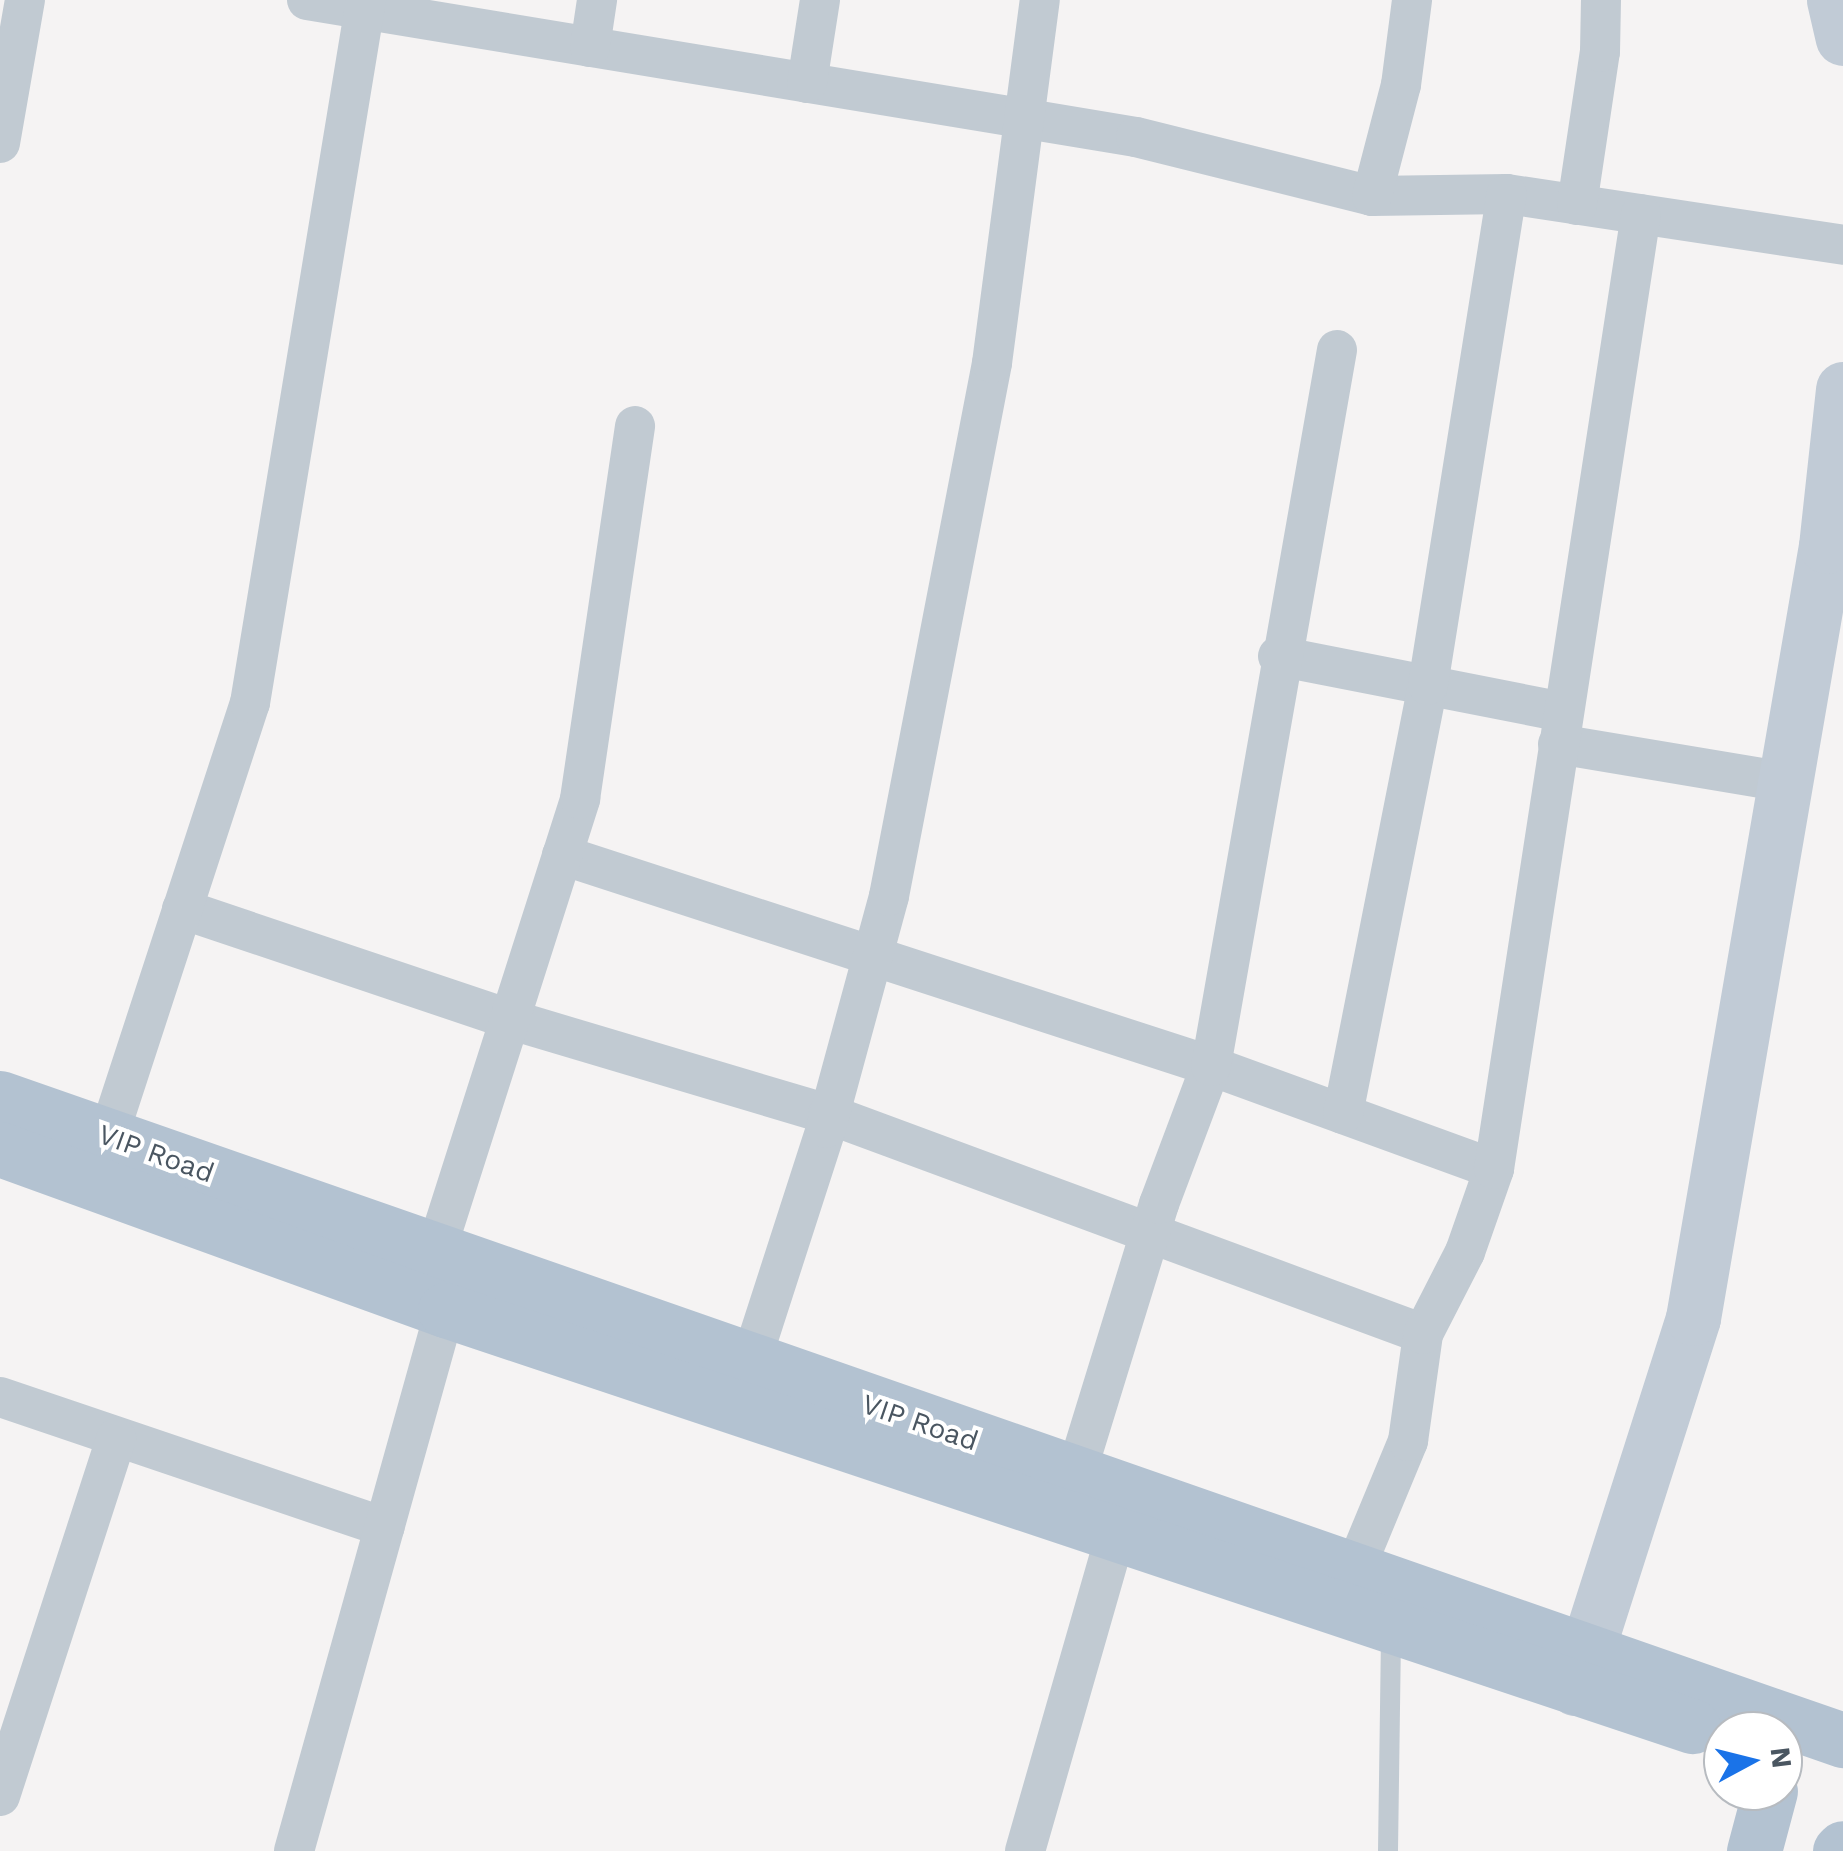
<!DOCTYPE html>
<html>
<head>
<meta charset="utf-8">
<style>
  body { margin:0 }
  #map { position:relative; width:1843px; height:1851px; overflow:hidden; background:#f5f3f3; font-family:"Work Sans",sans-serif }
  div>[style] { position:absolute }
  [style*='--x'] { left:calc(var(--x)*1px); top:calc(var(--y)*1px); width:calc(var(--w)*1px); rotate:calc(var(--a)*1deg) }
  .service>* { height:20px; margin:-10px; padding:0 10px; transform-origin:10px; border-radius:10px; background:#c1cad2 }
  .minor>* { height:40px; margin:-20px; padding:0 20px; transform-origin:20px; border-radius:20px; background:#c1cad2 }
  .secondary>* { height:55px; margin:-27.5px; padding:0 27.5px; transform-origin:27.5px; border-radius:27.5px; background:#c1cbd6 }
  .primary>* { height:55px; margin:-27.5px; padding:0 27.5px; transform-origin:27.5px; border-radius:27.5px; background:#b3c2d1 }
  span { translate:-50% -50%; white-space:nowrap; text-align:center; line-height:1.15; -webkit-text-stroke:8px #fff; paint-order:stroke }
  .street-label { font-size:28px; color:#4a5661 }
  .north { position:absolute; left:1703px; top:1711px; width:100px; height:100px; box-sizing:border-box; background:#fff; border:2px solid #b7bbc0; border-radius:50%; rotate:83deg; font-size:28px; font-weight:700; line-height:40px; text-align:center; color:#4a5661 }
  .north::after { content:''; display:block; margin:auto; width:35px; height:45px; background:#1a73e8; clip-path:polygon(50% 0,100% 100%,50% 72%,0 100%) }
</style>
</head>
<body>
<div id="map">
  <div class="service">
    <div style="--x:1388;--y:1851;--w:222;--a:-89.2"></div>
  </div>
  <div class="minor">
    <div style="--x:307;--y:0;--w:840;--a:9.38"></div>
    <div style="--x:1136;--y:137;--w:243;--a:14"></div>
    <div style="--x:1372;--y:196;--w:135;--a:-0.8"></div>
    <div style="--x:1507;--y:194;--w:340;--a:8.6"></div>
    <div style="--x:590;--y:47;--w:48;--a:-81.5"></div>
    <div style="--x:807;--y:83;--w:84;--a:-81.1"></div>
    <div style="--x:0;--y:143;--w:145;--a:-80.1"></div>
    <div style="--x:1372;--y:196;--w:115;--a:-75.4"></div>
    <div style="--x:1401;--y:85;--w:86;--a:-82.6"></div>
    <div style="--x:1577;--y:205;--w:155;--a:-81.5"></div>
    <div style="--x:1600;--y:52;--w:52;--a:-88.9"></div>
    <div style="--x:1278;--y:656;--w:290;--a:11.1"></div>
    <div style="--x:1558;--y:744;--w:230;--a:9.5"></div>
    <div style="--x:562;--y:855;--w:682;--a:18.01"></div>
    <div style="--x:1211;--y:1066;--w:301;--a:20"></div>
    <div style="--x:182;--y:909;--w:348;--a:18.6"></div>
    <div style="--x:512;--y:1020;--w:330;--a:16.6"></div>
    <div style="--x:828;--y:1114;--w:634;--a:20.29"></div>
    <div style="--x:1343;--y:1114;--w:437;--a:-78.8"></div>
    <div style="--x:1428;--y:685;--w:497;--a:-80.9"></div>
    <div style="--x:108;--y:1137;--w:457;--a:-71.9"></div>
    <div style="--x:250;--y:703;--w:713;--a:-80.63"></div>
    <div style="--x:435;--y:1254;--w:478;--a:-72.3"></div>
    <div style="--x:580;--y:799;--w:377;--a:-81.6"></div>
    <div style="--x:750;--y:1364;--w:248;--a:-72.1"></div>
    <div style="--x:826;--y:1128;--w:240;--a:-74.8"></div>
    <div style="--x:889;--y:896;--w:543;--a:-79.06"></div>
    <div style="--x:992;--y:363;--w:366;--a:-82.5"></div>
    <div style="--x:0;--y:1397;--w:406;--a:18.7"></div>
    <div style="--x:1075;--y:1477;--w:286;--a:-72.9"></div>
    <div style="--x:1159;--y:1204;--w:147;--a:-69.4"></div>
    <div style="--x:1211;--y:1066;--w:727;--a:-80.02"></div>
    <div style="--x:1355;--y:1569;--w:139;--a:-67.5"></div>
    <div style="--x:1408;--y:1441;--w:108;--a:-82"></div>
    <div style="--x:1423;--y:1334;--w:92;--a:-62.9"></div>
    <div style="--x:1465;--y:1252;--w:88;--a:-70.7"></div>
    <div style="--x:1494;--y:1169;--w:966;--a:-81.25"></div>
    <div style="--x:0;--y:1796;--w:376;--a:-72"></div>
    <div style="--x:294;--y:1851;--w:562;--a:-74.4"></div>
    <div style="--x:1025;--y:1851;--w:333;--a:-74"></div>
  </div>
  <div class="secondary">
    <div style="--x:1834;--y:0;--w:39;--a:77"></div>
    <div style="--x:1575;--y:1688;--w:388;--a:-72.3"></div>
    <div style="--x:1693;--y:1318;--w:783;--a:-80.23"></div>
    <div style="--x:1826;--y:546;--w:158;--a:-83.8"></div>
  </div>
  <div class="primary">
    <div style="--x:0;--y:1098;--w:1952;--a:19.21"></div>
    <div style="--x:0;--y:1149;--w:473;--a:19.9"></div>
    <div style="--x:445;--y:1310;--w:1315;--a:18.45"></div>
    <div style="--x:1754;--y:1851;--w:62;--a:-75.1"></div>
    <div style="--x:1840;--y:1851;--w:4;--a:-45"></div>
  </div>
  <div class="street-label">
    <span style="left:156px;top:1154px;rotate:20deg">VIP Road</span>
    <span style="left:920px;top:1423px;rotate:19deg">VIP Road</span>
  </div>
  <div class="north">N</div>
</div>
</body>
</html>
